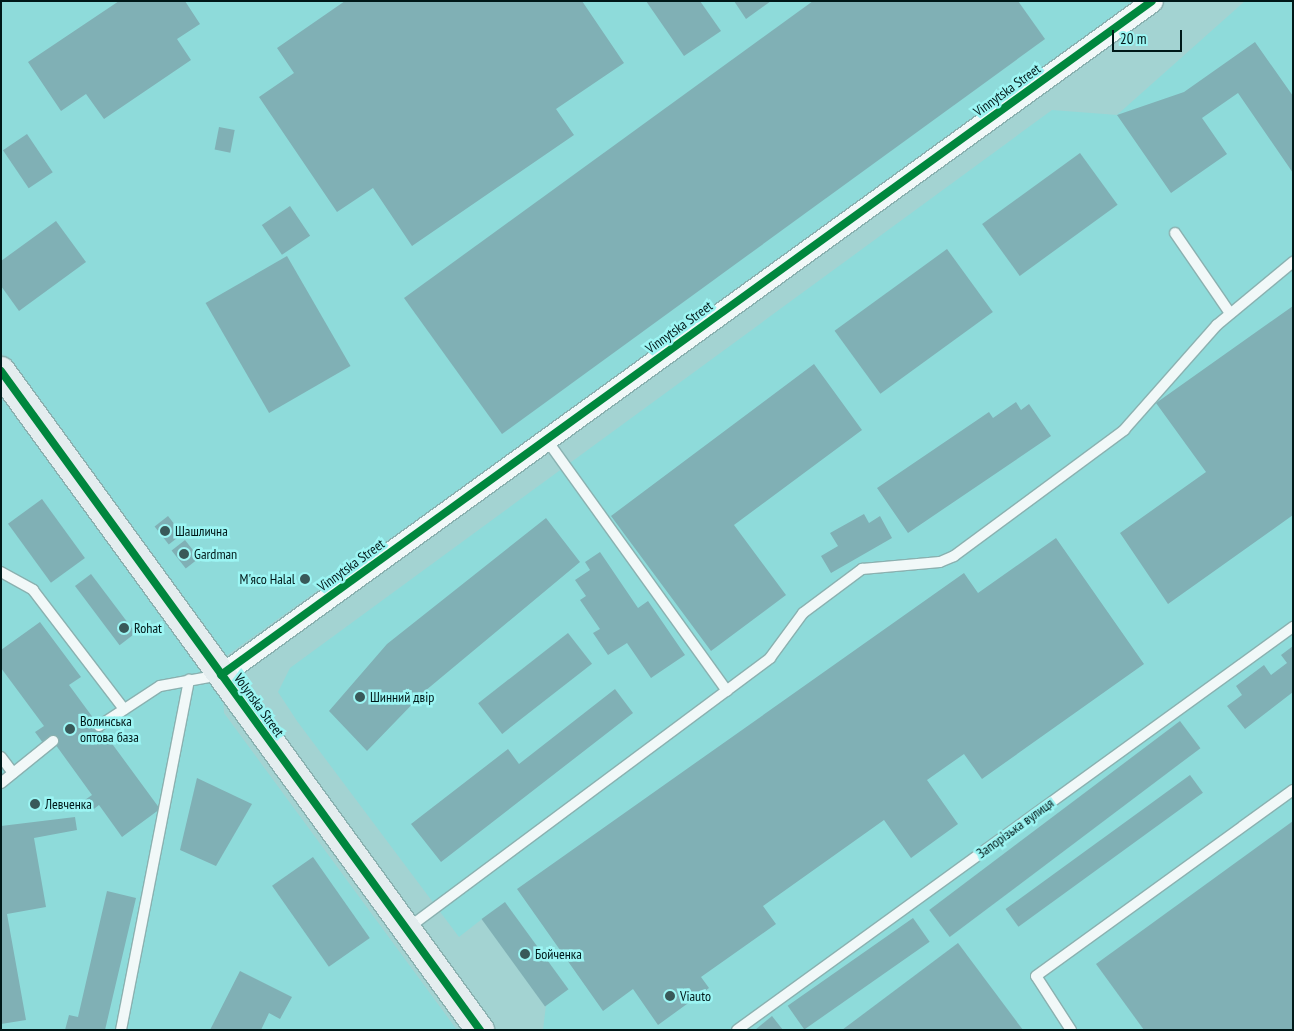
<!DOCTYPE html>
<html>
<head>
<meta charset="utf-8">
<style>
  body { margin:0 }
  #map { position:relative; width:1294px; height:1031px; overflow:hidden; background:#a3d3d2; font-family:"PT Sans Narrow",sans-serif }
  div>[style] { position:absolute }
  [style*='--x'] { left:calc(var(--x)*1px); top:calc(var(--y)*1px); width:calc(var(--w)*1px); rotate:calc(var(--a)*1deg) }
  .built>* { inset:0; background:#8edbda }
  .building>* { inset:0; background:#80b0b5; transform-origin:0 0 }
  .roads { filter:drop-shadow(1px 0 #8ab1b0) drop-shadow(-1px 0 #8ab1b0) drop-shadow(0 1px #8ab1b0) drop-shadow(0 -1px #8ab1b0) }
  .lane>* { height:10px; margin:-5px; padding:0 5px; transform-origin:5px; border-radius:5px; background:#f1f8f8 }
  .street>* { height:21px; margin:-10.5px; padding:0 10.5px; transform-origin:10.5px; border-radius:10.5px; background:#f1f8f8 }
  .secondary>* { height:28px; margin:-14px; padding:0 14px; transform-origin:14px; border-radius:14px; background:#e4edef }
  .cycleway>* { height:8px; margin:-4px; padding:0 4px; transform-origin:4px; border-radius:4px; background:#00873e }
  .dots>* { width:14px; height:14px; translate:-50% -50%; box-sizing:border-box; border:2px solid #9cf5f3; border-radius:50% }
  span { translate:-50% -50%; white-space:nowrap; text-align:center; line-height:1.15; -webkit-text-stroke:5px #9cf5f3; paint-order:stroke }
  .street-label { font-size:14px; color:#001818 }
  .poi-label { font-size:14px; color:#001818 }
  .left { translate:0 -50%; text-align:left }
  .right { translate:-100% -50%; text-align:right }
  .frame { position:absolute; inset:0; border:2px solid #001818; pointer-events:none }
  .scale { position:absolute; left:1112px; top:30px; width:70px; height:22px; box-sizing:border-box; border:2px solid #001818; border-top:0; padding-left:6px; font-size:15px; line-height:18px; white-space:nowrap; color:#001818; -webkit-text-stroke:4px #9cf5f3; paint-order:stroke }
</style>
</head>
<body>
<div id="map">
  <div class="built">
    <div style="clip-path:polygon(1px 1px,1142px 1px,226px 656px,1px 352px)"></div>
    <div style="clip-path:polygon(1245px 1px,1293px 1px,1293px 1030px,543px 1030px,546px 1005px,482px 919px,459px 937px,297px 721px,278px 692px,290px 668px,1052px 110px,1117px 115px)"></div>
    <div style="clip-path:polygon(1px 371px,221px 675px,224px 713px,457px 1030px,1px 1030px)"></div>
  </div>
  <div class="building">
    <div style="clip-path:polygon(119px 1px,185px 1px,200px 24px,177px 39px,191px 60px,104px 119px,86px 94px,61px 111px,28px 62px)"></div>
    <div style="clip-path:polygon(345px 1px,582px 1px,624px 63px,556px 109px,574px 135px,412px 246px,373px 188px,337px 212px,259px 97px,294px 73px,277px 48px)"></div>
    <div style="clip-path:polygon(646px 1px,700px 1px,721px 31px,684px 56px)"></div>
    <div style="clip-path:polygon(734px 1px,771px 1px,746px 19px)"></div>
    <div style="clip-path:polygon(813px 1px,1018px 1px,1045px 39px,502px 434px,404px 298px)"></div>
    <div style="clip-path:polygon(1255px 42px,1293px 96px,1293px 173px,1238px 93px,1202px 118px,1227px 154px,1171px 193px,1117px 115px,1184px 92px)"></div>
    <div style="left:219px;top:127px;width:16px;height:23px;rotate:11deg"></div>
    <div style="left:27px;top:134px;width:46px;height:29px;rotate:56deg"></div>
    <div style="left:1080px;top:153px;width:64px;height:121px;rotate:54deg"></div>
    <div style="left:290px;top:206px;width:36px;height:34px;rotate:56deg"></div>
    <div style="clip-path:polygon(56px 221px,86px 262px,19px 311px,1px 286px,1px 261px)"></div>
    <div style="left:947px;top:249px;width:78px;height:139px;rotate:54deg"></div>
    <div style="left:287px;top:256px;width:127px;height:94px;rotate:60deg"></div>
    <div style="clip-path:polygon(1293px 306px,1293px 515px,1168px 604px,1120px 533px,1206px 472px,1156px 403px)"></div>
    <div style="clip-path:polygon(814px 364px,862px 430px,734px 525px,786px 595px,711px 651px,611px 516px)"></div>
    <div style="clip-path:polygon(1016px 402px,1021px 410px,1029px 404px,1051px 436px,908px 533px,877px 488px,989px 412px,993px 418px)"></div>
    <div style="left:42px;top:499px;width:73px;height:42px;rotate:54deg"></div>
    <div style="clip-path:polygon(864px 514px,869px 523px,880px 516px,892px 538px,831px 573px,821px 556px,838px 546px,830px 533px)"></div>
    <div style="left:168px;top:516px;width:23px;height:17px;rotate:52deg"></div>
    <div style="clip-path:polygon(546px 518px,580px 562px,425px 691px,367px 751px,329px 711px,387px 644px)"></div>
    <div style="clip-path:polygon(1056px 538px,1144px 664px,982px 779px,964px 754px,927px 780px,958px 824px,911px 858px,884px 820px,763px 906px,776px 924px,701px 977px,709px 988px,658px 1025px,633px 989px,603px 1011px,517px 889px,964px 573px,978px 593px)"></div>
    <div style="left:185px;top:540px;width:23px;height:17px;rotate:52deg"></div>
    <div style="clip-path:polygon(600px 552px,638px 608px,648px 601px,685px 655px,651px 678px,627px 643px,608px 655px,593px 633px,600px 629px,580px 600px,586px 596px,575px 580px,590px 570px,585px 562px)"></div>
    <div style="left:91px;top:574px;width:74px;height:20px;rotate:53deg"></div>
    <div style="clip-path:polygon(40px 622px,81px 677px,69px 685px,160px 809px,122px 837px,99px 805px,90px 812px,82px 802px,92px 795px,50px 737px,43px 743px,35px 732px,44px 726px,1px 668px,1px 650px)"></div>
    <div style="left:568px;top:633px;width:39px;height:114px;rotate:52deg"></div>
    <div style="clip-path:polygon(1293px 646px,1293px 692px,1245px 729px,1227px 706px,1242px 695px,1236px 686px,1264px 665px,1271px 675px,1287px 663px,1281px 655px)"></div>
    <div style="clip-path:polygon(615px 689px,633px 713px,441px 862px,411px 824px,508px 749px,519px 764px)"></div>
    <div style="left:1180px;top:721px;width:34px;height:314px;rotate:53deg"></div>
    <div style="left:1190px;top:775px;width:22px;height:228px;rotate:54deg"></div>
    <div style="clip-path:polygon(197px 778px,252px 804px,216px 866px,180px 850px)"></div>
    <div style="clip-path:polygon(75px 817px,77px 830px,34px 838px,46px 907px,7px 914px,26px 1020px,1px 1024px,1px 826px)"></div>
    <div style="clip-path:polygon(1293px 821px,1293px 1030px,1144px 1030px,1096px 964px)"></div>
    <div style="left:313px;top:857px;width:99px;height:50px;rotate:55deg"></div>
    <div style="clip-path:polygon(107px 891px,136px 898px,105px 1030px,65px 1030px,69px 1015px,78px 1017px)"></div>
    <div style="left:505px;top:902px;width:108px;height:29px;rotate:54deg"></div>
    <div style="left:913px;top:918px;width:29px;height:153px;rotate:55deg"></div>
    <div style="clip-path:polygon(958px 943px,1023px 1030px,842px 1030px)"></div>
    <div style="clip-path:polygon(240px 971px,292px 997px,280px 1019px,269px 1013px,261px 1030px,210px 1030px)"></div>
    <div style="clip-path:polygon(772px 1016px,783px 1030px,755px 1030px)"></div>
  </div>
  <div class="roads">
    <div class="lane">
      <div style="--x:1175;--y:233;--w:97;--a:55.5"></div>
      <div style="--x:546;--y:439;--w:310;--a:54.3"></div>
      <div style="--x:1;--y:572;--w:37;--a:29"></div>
      <div style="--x:33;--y:590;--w:150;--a:52.6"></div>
      <div style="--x:99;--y:726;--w:73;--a:-33.3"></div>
      <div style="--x:160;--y:686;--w:61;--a:-10.4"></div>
      <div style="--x:1;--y:757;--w:20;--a:53"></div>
      <div style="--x:1;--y:783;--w:67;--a:-38.9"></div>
      <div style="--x:408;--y:928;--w:452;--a:-36.7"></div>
      <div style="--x:770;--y:658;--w:56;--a:-53.7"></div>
      <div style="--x:803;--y:613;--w:74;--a:-36.7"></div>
      <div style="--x:862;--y:569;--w:78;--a:-5.1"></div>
      <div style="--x:940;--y:562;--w:15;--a:-23"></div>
      <div style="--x:954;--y:556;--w:212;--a:-36.5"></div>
      <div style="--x:1124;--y:430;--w:140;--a:-48.5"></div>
      <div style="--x:1217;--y:325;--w:99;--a:-39.7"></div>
      <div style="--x:121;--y:1030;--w:357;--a:-79"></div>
      <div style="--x:737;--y:1030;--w:687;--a:-35.94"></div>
      <div style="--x:1071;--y:1030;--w:64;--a:-122.9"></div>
      <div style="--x:1036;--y:976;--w:317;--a:-35.9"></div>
    </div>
    <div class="street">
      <div style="--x:221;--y:675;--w:1149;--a:-35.9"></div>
    </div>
    <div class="secondary">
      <div style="--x:1;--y:371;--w:815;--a:53.99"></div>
    </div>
  </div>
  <div class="cycleway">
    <div style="--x:1;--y:371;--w:815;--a:53.99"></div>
    <div style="--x:221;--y:675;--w:1149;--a:-35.9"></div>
  </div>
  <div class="dots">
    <div style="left:165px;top:531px;background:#395959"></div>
    <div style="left:184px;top:554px;background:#395959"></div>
    <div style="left:305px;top:579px;background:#395959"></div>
    <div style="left:124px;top:628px;background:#395959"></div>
    <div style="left:360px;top:697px;background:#395959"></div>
    <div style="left:70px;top:729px;background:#395959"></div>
    <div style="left:35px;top:804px;background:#395959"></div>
    <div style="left:525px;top:954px;background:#395959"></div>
    <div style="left:670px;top:996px;background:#395959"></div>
  </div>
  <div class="street-label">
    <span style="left:1007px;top:90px;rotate:-36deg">Vinnytska Street</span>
    <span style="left:679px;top:327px;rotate:-36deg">Vinnytska Street</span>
    <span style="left:351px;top:565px;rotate:-36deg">Vinnytska Street</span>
    <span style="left:259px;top:705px;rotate:54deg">Volynska Street</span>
    <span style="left:1015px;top:828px;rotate:-36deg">Запорізька вулиця</span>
  </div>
  <div class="poi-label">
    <span class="left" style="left:175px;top:531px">Шашлична</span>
    <span class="left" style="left:194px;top:554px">Gardman</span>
    <span class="right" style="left:295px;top:579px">М'ясо Halal</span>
    <span class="left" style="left:134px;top:628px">Rohat</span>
    <span class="left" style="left:370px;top:697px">Шинний двір</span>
    <span class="left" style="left:80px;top:729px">Волинська<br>оптова база</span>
    <span class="left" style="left:45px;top:804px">Левченка</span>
    <span class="left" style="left:535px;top:954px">Бойченка</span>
    <span class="left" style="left:680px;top:996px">Viauto</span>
  </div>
  <div class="frame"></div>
  <div class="scale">20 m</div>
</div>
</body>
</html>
